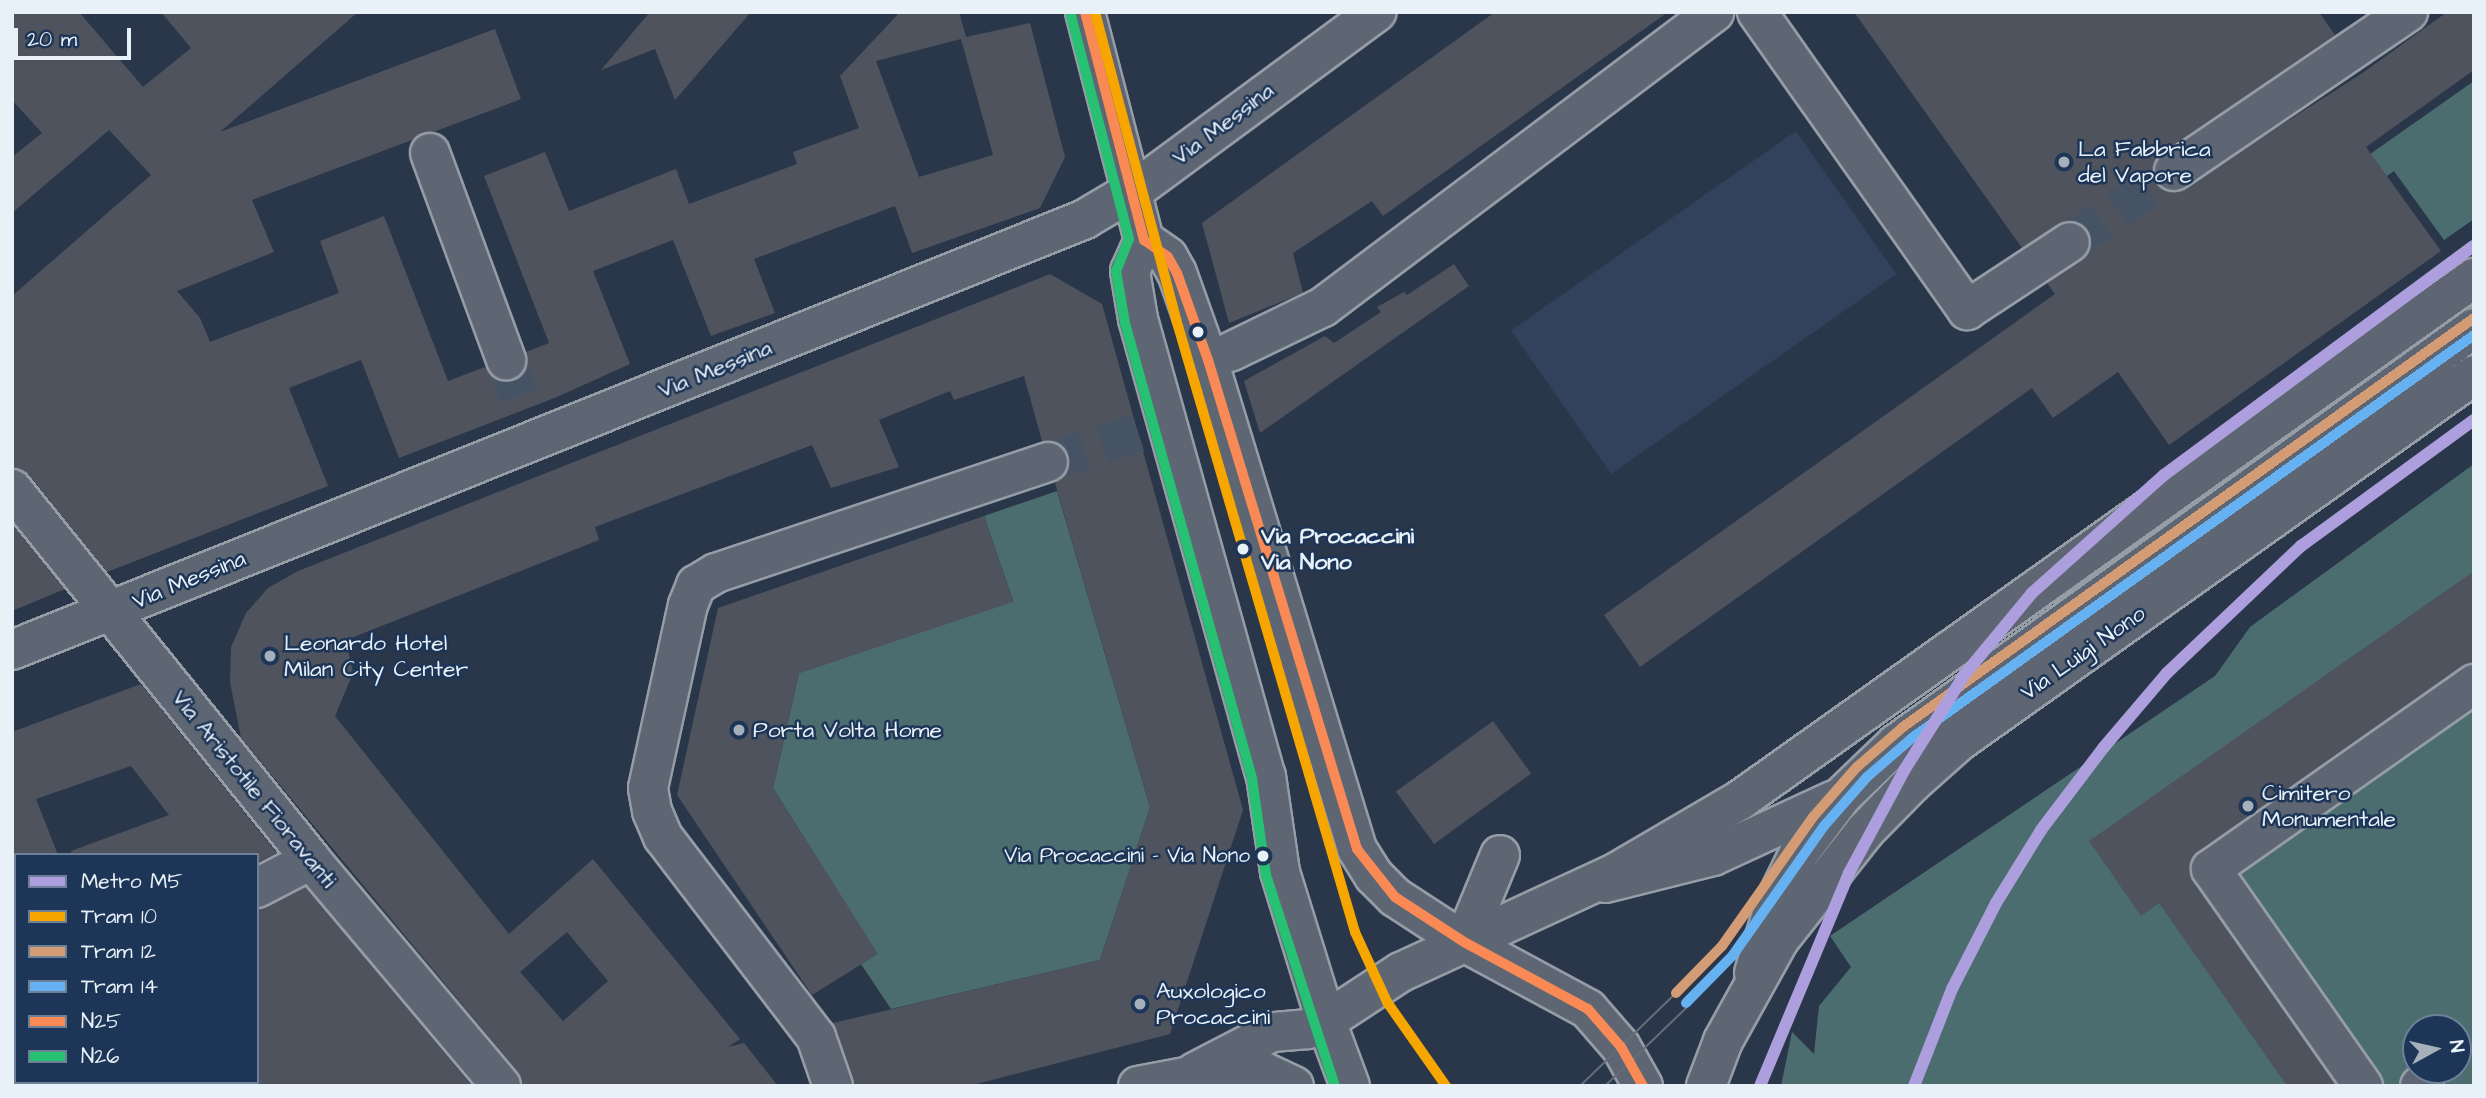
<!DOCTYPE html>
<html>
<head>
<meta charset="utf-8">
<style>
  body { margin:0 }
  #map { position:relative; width:2486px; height:1098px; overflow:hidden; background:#2a374a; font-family:"Architects Daughter",sans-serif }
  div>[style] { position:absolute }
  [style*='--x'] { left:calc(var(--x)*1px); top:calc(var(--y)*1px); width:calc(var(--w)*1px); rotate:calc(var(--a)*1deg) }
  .built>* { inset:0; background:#33425c; transform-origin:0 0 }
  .green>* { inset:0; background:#4c6d70 }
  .building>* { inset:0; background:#4e535e; transform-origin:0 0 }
  .minor-tunnel>* { height:38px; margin-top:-19px; transform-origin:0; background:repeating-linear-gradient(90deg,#465364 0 38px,transparent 0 57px) }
  .roads { filter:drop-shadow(2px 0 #959da7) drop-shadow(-2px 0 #959da7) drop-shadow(0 2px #959da7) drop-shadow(0 -2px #959da7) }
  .minor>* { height:38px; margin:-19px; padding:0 19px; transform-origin:19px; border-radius:19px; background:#5d6672 }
  .major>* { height:38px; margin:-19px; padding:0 19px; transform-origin:19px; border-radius:19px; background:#5d6672 }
  .tram>* { height:2px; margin:-1px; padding:0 1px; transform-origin:1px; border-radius:1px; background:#656d78 }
  .bus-1>* { height:10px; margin:-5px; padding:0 5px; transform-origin:5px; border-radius:5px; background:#f98a56 }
  .bus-2>* { height:10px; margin:-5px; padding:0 5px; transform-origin:5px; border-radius:5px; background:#26c172 }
  .tram-1>* { height:10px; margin:-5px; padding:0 5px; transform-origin:5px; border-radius:5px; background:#f7a600 }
  .tram-2>* { height:10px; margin:-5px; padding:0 5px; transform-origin:5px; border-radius:5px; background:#d39c74 }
  .tram-3>* { height:10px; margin:-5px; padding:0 5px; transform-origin:5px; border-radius:5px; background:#66b1f2 }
  .metro-1>* { height:12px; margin:-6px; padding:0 6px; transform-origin:6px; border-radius:6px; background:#ad9fde }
  .dots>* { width:19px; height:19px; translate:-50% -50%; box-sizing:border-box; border:4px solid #1d3557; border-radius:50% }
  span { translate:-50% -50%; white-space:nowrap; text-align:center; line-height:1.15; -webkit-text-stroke:5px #1d3557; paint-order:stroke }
  .bus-label { font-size:21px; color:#e8f1f8 }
  .right { translate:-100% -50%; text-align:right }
  .street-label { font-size:23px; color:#e8f1f8 }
  .poi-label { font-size:23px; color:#e8f1f8 }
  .left { translate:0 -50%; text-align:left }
  .stop-label { font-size:23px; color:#e8f1f8; font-weight:700 }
  .frame { position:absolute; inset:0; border:14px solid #e8f1f8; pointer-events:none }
  .legend { position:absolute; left:14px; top:853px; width:245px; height:231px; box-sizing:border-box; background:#1d3557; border:2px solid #6e8097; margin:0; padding:9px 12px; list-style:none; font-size:21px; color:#e8f1f8 }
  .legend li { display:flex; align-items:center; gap:14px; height:35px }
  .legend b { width:35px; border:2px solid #6e8097 }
  .north { position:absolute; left:2402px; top:1014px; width:70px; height:70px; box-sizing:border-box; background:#1d3557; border:2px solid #6e8097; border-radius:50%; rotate:82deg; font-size:19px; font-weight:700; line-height:28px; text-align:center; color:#e8f1f8 }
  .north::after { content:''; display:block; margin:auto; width:24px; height:32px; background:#a6b0bb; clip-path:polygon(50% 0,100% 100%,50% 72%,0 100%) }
  .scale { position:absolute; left:14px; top:28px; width:117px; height:32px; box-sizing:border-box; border:4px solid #e8f1f8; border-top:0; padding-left:9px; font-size:21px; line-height:24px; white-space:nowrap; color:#e8f1f8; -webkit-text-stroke:5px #1d3557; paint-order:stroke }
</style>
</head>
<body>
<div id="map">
  <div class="built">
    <div style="left:1796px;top:131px;width:175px;height:348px;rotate:55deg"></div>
  </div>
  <div class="green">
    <div style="clip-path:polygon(2474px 81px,2474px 219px,2444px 240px,2394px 171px,2253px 270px,2238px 247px)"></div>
    <div style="clip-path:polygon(evenodd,2474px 464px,2474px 1086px,1781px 1086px,1792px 1032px,1814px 1054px,1819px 1006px,1851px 967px,1830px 936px,2215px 676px,2250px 627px,2474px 464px,2416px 1028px,2458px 1028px,2458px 1070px,2416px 1070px,2416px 1028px)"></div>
    <div style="clip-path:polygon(1057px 491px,1150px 807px,1100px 960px,891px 1009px,861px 964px,877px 954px,773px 788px,799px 673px,1013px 601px,984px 516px)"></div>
  </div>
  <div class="building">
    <div style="clip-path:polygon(evenodd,12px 12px,79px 12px,143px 87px,191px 48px,161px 12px,358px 12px,220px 132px,495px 29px,521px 99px,252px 200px,274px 252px,177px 291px,200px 318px,210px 342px,339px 293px,320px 241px,384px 216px,448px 381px,485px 367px,502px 381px,514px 380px,527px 364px,526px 352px,549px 343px,484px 176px,545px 152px,569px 211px,676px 169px,689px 204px,797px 164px,793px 152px,859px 128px,840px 76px,900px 12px,959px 12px,966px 37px,1030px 23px,1065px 157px,1040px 208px,912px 253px,895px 206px,754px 259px,775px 313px,711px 336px,673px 240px,593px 271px,630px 364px,557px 397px,399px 458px,361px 360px,289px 388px,328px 486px,107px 572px,29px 475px,12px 468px,12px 296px,151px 175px,109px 130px,12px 213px,12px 157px,42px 133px,12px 100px,12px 12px,961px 39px,993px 155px,919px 177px,876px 61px,961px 39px)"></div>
    <div style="clip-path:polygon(650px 12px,751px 12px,675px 100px,655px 49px,601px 70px)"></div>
    <div style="clip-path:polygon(1495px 12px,1668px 12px,1383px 216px,1372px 201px,1293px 253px,1303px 293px,1229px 323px,1202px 223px)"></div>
    <div style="clip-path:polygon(1854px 12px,2319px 12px,2335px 35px,2155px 161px,2156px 183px,2175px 193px,2361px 74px,2447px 12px,2474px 12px,2474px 70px,2366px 147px,2441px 251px,2169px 445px,2118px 372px,2053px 418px,2032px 388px,1640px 667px,1604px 615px,2055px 294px,2047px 283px,2090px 251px,2089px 231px,2069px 220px,2022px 248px)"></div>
    <div style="clip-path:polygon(1454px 264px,1469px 286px,1260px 433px,1244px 381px,1325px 336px,1334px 343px,1381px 312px,1377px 307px,1404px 292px,1407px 295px)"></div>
    <div style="clip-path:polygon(evenodd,1050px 274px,1102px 304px,1243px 810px,1170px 1034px,969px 1086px,854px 1086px,833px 1023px,1100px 960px,1150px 807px,1055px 483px,1065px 476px,1069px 456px,1062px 445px,1042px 441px,1024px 376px,954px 400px,950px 391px,879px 420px,899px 467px,831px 488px,812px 445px,595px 527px,599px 540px,346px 640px,353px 673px,335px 716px,509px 934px,593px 859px,740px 1039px,728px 1047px,744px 1043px,778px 1086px,522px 1086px,518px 1072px,241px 738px,230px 682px,231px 647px,246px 613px,268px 588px,298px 571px,1050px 274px,567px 932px,608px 981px,563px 1021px,520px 972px,567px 932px)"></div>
    <div style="clip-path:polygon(984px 516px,1013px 602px,799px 673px,773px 788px,878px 954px,812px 995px,677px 795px,718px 608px)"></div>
    <div style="clip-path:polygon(12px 524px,65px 589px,12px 611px)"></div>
    <div style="clip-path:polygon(2474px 571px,2474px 662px,2461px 666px,2191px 860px,2193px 882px,2336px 1086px,2287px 1086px,2159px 903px,2141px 916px,2089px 841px)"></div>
    <div style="clip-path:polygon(141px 684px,277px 853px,257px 863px,257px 855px,72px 855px,71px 851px,169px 815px,131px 766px,36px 799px,58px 855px,12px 855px,12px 732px)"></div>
    <div style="left:1493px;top:721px;width:65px;height:120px;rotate:54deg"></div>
    <div style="clip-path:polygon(306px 887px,472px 1086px,257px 1086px,257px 910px)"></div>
  </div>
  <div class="minor-tunnel">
    <div style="--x:2070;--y:242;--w:126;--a:-34.3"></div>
    <div style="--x:506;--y:360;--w:53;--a:70.2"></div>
    <div style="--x:1048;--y:462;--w:95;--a:-17.9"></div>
  </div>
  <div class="roads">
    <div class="minor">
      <div style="--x:1085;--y:12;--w:236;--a:75.5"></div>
      <div style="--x:1144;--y:240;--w:29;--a:35"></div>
      <div style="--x:1168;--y:257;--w:18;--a:61"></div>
      <div style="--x:1177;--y:273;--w:92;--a:70.4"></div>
      <div style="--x:1208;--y:360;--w:511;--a:73.05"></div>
      <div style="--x:1357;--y:849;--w:32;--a:58"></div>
      <div style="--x:1374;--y:876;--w:30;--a:45"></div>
      <div style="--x:1395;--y:897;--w:82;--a:33.1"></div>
      <div style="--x:1464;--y:942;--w:94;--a:-67.5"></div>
      <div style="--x:1757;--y:12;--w:365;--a:54.8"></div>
      <div style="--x:1967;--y:310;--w:123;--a:-33.4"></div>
      <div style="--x:430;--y:153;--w:221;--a:69.8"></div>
      <div style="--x:2174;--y:171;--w:283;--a:-34.2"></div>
      <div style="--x:1144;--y:240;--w:34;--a:114"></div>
      <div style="--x:1130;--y:271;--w:49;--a:80.5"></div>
      <div style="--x:1138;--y:319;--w:475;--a:74.4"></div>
      <div style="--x:1266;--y:776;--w:97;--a:81.7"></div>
      <div style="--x:1280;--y:872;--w:156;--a:72.8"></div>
      <div style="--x:1326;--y:1021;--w:20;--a:156"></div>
      <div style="--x:1308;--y:1029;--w:36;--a:175"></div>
      <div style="--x:1272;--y:1032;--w:87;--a:152.5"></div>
      <div style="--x:1230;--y:352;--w:103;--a:-25.8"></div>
      <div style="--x:1323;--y:307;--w:490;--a:-37"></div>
      <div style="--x:12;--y:489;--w:476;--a:51.1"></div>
      <div style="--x:311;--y:860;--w:295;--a:49.9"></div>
      <div style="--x:12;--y:650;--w:1156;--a:-21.88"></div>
      <div style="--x:1085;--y:219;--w:63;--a:-30.7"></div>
      <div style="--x:1139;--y:187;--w:295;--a:-36.4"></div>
      <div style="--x:1605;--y:883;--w:111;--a:-14"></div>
      <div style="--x:1713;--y:856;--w:133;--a:-24.8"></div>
      <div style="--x:257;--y:888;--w:61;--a:-27.4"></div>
      <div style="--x:1754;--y:973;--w:78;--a:-73"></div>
      <div style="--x:1777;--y:898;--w:50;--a:-63.9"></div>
      <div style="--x:1799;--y:853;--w:71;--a:-53"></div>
      <div style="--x:1842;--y:796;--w:75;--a:-43.9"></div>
      <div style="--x:1896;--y:744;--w:712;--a:-35.74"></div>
      <div style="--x:12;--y:977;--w:4;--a:-14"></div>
      <div style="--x:833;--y:1086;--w:52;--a:-109.1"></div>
      <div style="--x:816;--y:1037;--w:252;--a:-127.4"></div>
      <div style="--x:663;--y:837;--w:28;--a:-113"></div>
      <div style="--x:652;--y:811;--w:23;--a:-100"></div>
      <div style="--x:648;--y:788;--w:187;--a:-77.7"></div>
      <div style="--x:688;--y:605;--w:22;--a:-68"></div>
      <div style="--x:696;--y:585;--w:23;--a:-31"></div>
      <div style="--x:716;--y:573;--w:350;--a:-18.5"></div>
      <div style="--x:1138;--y:1086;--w:86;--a:-10.8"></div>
      <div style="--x:1222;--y:1070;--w:42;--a:2.7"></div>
      <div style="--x:1264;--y:1072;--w:33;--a:25"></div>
      <div style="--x:2363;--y:1086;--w:265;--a:-125"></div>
      <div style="--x:2211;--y:869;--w:322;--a:-35.1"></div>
      <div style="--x:2420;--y:1086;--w:4;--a:0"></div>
    </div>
    <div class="major">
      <div style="--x:1464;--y:942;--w:141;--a:28.4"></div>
      <div style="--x:1588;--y:1009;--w:50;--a:49"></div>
      <div style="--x:1621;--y:1047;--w:45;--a:60.6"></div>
      <div style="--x:1350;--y:1086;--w:69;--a:-110.3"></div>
      <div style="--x:1326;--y:1021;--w:90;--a:-33.2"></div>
      <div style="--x:1401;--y:972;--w:238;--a:-24.8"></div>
      <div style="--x:1617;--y:872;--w:143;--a:-30.3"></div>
      <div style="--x:1740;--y:800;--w:901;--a:-35.42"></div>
      <div style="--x:1706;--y:1086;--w:48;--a:-69.3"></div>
      <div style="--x:1723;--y:1041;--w:115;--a:-61"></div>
      <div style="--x:1779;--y:940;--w:139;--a:-51.7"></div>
      <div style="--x:1865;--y:831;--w:67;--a:-45.6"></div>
      <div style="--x:1912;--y:783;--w:62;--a:-41.7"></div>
      <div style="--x:1958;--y:742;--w:633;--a:-35.42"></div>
    </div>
  </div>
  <div class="tram">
    <div style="--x:1580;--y:1086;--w:134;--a:-44.1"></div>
    <div style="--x:1605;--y:1086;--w:114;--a:-43.9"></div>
  </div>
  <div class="bus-1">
    <div style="--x:1085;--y:12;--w:236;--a:75.5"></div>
    <div style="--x:1144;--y:240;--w:29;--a:35"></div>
    <div style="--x:1168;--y:257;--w:18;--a:61"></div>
    <div style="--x:1177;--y:273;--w:92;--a:70.4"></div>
    <div style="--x:1208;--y:360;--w:511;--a:73.05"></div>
    <div style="--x:1357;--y:849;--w:61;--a:51.6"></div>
    <div style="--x:1395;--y:897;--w:82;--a:33.1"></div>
    <div style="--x:1464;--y:942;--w:141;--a:28.4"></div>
    <div style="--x:1588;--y:1009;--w:50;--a:49"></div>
    <div style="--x:1621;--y:1047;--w:45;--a:60.6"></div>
  </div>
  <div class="bus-2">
    <div style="--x:1071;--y:16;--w:230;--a:75.4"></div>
    <div style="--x:1129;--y:239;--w:35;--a:112"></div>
    <div style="--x:1116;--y:271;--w:53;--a:80.2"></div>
    <div style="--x:1125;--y:323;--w:473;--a:74.4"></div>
    <div style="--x:1252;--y:779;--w:97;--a:81.7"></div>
    <div style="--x:1266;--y:875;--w:222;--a:71.9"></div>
  </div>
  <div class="tram-1">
    <div style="--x:1095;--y:12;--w:318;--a:75.2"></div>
    <div style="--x:1176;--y:319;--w:639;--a:73.72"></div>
    <div style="--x:1355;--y:932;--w:77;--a:65.4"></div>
    <div style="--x:1387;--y:1002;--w:103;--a:54.9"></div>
  </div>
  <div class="tram-2">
    <div style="--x:1676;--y:993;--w:66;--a:-45.6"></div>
    <div style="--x:1722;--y:946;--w:158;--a:-54.8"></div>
    <div style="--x:1813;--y:817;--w:67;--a:-48.7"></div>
    <div style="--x:1857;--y:767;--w:61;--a:-41"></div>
    <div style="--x:1903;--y:727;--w:702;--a:-35.61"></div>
  </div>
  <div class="tram-3">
    <div style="--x:1686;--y:1003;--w:67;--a:-45.6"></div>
    <div style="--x:1733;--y:955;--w:158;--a:-54.8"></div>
    <div style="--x:1824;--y:826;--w:65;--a:-48.7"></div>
    <div style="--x:1867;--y:777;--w:60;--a:-40.9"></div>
    <div style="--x:1912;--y:738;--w:692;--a:-35.64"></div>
  </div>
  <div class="metro-1">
    <div style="--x:1760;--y:1086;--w:231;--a:-67.3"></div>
    <div style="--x:1849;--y:873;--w:118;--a:-61.7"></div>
    <div style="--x:1905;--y:769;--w:112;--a:-57.7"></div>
    <div style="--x:1965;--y:674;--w:105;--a:-50.4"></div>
    <div style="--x:2032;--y:593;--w:177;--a:-41.8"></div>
    <div style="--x:2164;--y:475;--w:385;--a:-36.5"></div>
    <div style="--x:1914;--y:1086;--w:104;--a:-68.6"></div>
    <div style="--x:1952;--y:989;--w:97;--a:-62.9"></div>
    <div style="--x:1996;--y:903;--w:86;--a:-58.3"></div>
    <div style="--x:2041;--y:830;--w:104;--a:-52.8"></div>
    <div style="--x:2104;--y:747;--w:97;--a:-49.6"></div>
    <div style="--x:2167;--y:673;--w:185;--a:-43.5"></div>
    <div style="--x:2301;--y:546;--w:214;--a:-36.1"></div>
  </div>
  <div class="dots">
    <div style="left:2064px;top:162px;background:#a6b0bb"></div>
    <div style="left:1198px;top:332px;background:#e8f1f8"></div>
    <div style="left:1243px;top:549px;background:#e8f1f8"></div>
    <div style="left:270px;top:656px;background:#a6b0bb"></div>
    <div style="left:739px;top:730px;background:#a6b0bb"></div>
    <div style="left:2248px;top:806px;background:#a6b0bb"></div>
    <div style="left:1263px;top:856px;background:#e8f1f8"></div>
    <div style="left:1140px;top:1004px;background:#a6b0bb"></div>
  </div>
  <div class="bus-label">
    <span class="right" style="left:1250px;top:856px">Via Procaccini - Via Nono</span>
  </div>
  <div class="street-label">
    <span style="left:1223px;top:124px;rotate:-37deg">Via Messina</span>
    <span style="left:715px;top:369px;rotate:-22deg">Via Messina</span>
    <span style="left:189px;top:580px;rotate:-22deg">Via Messina</span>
    <span style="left:2083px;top:653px;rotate:-35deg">Via Luigi Nono</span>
    <span style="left:254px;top:789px;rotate:51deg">Via Aristotile Fioravanti</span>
  </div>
  <div class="poi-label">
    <span class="left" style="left:2078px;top:162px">La Fabbrica<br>del Vapore</span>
    <span class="left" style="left:284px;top:656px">Leonardo Hotel<br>Milan City Center</span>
    <span class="left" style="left:753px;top:730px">Porta Volta Home</span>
    <span class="left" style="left:2262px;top:806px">Cimitero<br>Monumentale</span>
    <span class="left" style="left:1156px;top:1004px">Auxologico<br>Procaccini</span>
  </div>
  <div class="stop-label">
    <span class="left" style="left:1261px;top:549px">Via Procaccini<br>Via Nono</span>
  </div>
  <div class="frame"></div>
  <ul class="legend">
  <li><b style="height:9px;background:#ad9fde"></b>Metro M5</li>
  <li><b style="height:9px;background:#f7a600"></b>Tram 10</li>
  <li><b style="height:9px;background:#d39c74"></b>Tram 12</li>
  <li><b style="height:9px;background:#66b1f2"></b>Tram 14</li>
  <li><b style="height:9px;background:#f98a56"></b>N25</li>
  <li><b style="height:9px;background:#26c172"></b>N26</li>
  </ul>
  <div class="north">N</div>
  <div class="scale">20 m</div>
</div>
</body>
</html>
